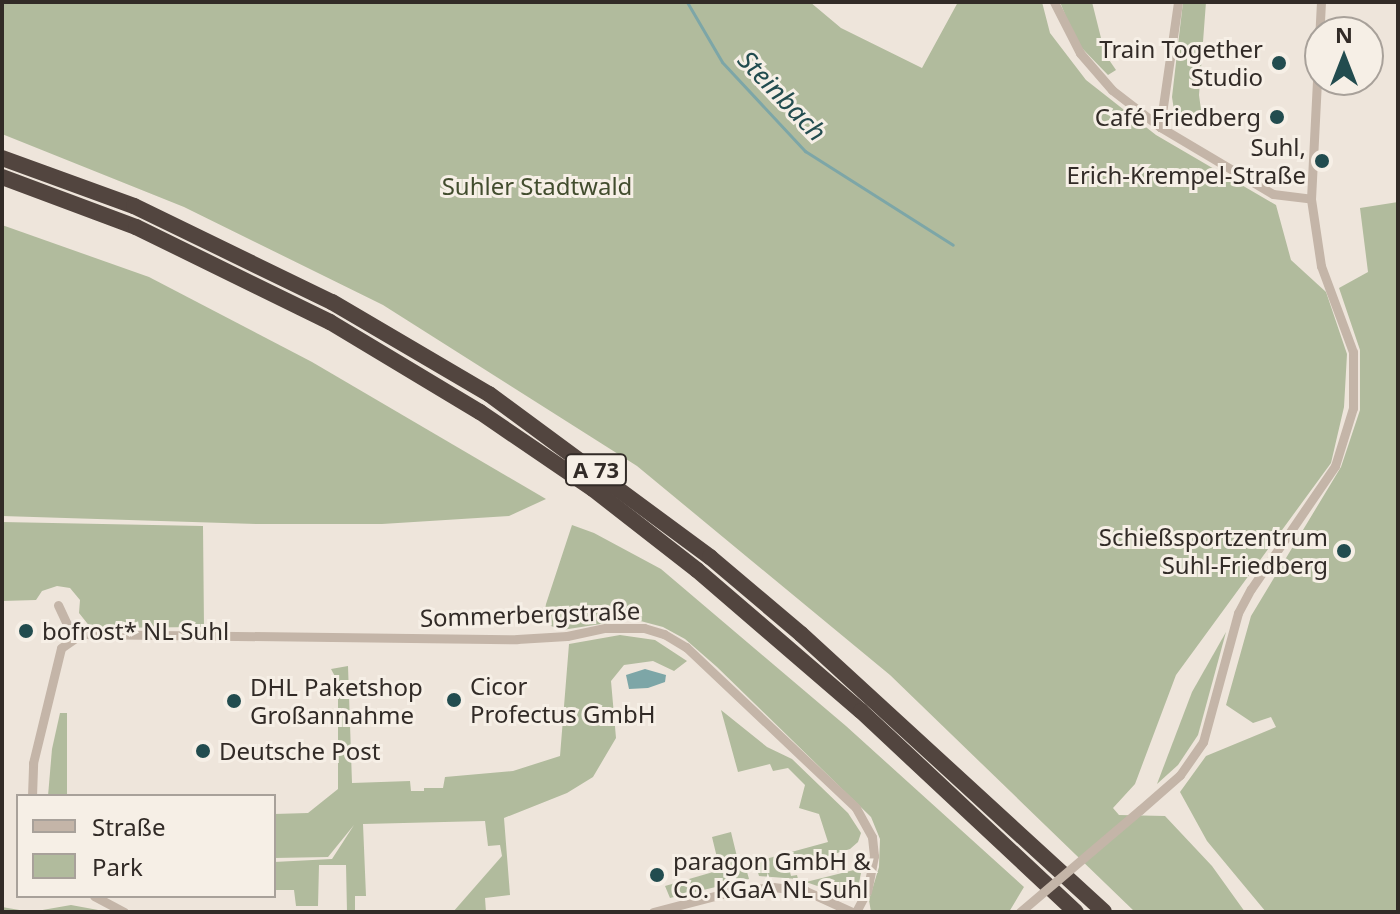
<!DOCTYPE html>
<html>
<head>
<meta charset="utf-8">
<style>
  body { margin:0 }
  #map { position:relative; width:1400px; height:914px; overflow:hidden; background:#eee5db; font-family:"Noto Sans",sans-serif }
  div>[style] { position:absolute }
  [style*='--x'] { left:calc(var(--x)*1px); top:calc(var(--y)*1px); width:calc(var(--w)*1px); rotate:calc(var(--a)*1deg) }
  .green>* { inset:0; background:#b1bb9d }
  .water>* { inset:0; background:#7da6a7 }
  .stream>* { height:3px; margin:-1.5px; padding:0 1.5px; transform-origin:1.5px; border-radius:1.5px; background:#7da6a7 }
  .street>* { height:9px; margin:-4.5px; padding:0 4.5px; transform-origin:4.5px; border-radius:4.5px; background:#c4b5a8 }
  .highway>* { height:16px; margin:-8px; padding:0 8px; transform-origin:8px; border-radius:8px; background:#52453f }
  .street-bridge>* { height:9px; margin:-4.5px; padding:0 4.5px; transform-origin:4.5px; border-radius:4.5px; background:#c4b5a8 }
  .dots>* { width:22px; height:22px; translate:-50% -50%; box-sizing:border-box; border:4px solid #f6efe6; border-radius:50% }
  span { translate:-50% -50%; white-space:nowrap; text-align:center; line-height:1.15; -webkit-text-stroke:6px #f6efe6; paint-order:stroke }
  .shield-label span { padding:2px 6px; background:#f6efe6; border:2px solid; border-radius:6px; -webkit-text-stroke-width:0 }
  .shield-label { font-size:22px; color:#322b27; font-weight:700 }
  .poi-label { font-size:24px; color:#322b27 }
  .right { translate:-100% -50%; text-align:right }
  .left { translate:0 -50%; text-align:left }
  .park-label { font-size:24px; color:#424d2e }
  .street-label { font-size:24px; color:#322b27 }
  .water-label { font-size:26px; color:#224c4f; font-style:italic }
  .frame { position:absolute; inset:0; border:4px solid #322b27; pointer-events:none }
  .legend { position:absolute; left:16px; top:794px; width:260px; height:104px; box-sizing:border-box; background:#f6efe6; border:2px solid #a8a19a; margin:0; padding:10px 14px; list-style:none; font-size:24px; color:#322b27 }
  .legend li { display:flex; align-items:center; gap:16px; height:40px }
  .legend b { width:40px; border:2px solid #a8a19a }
  .north { position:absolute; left:1304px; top:16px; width:80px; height:80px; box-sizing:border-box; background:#f6efe6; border:2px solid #a8a19a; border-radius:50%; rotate:0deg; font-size:22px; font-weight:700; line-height:32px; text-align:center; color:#322b27 }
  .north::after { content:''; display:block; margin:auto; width:28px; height:36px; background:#224c4f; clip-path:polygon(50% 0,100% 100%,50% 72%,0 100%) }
</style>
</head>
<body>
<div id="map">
  <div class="green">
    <div style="clip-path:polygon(2px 2px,810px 2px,841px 28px,922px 68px,958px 2px,1042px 2px,1050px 33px,1086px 80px,1156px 135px,1276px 205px,1291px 260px,1326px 292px,1347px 354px,1344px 407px,1331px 463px,1176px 675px,1135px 784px,1113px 808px,1119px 815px,1165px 816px,1212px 866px,1245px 912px,1135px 912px,890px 675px,637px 466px,383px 305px,184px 207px,2px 134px)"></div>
    <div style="clip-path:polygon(1060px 2px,1092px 2px,1105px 54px,1116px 70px,1108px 75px,1076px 42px)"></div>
    <div style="clip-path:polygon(1183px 2px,1206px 2px,1199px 95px,1202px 117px,1184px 128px,1175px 117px,1172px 97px)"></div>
    <div style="clip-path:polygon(1398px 202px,1398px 912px,1266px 912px,1207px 841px,1180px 792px,1206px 756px,1276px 727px,1271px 717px,1253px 723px,1226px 705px,1251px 616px,1341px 467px,1360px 410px,1360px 350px,1339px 288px,1368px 272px,1360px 208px)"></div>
    <div style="clip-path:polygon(2px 225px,149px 277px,312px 362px,546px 499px,509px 516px,382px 524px,256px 524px,2px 516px)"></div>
    <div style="clip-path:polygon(2px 522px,203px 526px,204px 627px,91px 628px,79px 613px,80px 600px,70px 588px,57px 586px,42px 591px,36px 600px,2px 601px)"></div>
    <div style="clip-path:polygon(572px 525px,594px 533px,661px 569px,846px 726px,1024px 887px,1009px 912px,871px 912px,869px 900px,879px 867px,880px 839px,871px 817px,717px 667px,685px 639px,663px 627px,633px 619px,562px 630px,551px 626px,544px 616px,546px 604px)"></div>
    <div style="clip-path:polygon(1226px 632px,1198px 735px,1178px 765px,1157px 784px,1192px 692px)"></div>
    <div style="clip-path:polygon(620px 635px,655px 640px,687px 661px,674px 671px,653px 661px,624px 665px,611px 681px,616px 738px,593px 777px,567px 793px,504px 818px,510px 895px,485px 898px,486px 912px,453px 912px,502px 856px,500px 845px,488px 846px,485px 821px,363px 824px,366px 896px,355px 896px,355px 912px,347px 912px,346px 865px,319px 865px,318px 906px,296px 906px,294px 890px,274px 890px,274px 862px,332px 859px,354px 825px,328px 857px,274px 858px,274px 814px,308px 813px,338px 789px,338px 682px,331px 669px,348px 666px,352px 783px,410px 781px,411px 791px,424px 791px,424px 788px,443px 788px,445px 777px,513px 771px,560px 756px,569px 644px)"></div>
    <div style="clip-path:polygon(721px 710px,767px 747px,792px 759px,848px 813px,861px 833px,858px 842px,850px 849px,789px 868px,791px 876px,797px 875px,798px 879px,759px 876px,755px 862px,828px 842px,819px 814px,799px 808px,805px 785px,788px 768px,773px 771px,770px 764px,738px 772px)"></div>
    <div style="clip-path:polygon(60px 713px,67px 713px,67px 796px,48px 796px,52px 749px)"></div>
    <div style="clip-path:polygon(731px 832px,739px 865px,745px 865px,749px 879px,670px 898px,665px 886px,720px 870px,712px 837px)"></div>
    <div style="clip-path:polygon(862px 868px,858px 888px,846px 896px,806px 882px)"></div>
    <div style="clip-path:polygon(71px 905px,109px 912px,2px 912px,2px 907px,31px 912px)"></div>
  </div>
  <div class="water">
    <div style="clip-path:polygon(645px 669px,666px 675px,665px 682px,648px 688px,629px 689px,626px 675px)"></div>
  </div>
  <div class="stream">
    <div style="--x:687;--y:2;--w:69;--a:59.7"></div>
    <div style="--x:722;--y:62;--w:122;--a:47"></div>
    <div style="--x:805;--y:151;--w:175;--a:32.4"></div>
  </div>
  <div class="street">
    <div style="--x:1054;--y:2;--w:57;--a:63"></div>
    <div style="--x:1080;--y:53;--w:49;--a:49.1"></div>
    <div style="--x:1112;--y:90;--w:61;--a:37.6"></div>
    <div style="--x:1160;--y:127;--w:131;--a:30.7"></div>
    <div style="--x:1273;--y:194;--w:38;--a:7"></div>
    <div style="--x:1160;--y:127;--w:126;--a:-81.8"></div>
    <div style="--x:58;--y:605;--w:35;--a:65"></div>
    <div style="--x:32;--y:796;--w:33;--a:-88"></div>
    <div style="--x:33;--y:763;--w:118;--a:-76.3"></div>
    <div style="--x:61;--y:648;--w:24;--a:-35"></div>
    <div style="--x:81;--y:634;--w:436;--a:0.7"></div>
    <div style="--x:517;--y:639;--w:50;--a:-3.4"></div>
    <div style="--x:567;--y:636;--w:40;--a:-12"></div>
    <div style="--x:606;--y:628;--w:38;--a:0"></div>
    <div style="--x:644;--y:628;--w:21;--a:17"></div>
    <div style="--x:664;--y:634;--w:26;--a:31"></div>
    <div style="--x:686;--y:647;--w:234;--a:43.4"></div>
    <div style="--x:856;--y:808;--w:33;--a:61"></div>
    <div style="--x:872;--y:837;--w:19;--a:84"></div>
    <div style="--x:874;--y:856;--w:36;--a:101"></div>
    <div style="--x:867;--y:891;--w:24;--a:118"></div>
    <div style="--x:1140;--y:810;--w:53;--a:-41.2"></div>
    <div style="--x:1180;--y:775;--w:40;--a:-55.1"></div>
    <div style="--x:1203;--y:742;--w:134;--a:-74.8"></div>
    <div style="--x:1238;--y:613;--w:27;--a:-62"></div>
    <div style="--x:1251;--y:589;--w:149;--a:-55.7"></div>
    <div style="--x:1335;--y:466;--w:61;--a:-72.8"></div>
    <div style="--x:1353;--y:408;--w:56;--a:-90"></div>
    <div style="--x:1353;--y:352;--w:92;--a:-110.4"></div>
    <div style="--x:1321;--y:266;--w:68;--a:-98.5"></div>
    <div style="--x:1311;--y:199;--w:197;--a:-87.1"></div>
    <div style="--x:94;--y:896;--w:34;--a:28"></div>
    <div style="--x:653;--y:912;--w:80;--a:-14.6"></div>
    <div style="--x:730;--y:892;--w:43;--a:-6.6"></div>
    <div style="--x:773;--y:887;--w:33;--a:7"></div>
    <div style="--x:806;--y:891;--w:51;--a:24.5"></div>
  </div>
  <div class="highway">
    <div style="--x:2;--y:158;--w:140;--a:20"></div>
    <div style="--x:134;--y:206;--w:220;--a:25.9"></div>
    <div style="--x:332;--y:302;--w:182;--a:30.4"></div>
    <div style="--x:489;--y:394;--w:275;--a:36.4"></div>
    <div style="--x:710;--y:557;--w:119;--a:40.2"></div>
    <div style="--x:801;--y:634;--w:411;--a:42.5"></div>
    <div style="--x:2;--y:177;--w:143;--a:20.5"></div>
    <div style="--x:136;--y:227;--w:216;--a:26.1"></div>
    <div style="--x:330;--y:322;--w:175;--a:31"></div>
    <div style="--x:480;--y:412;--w:137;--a:34.3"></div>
    <div style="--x:593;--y:489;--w:132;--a:37.9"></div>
    <div style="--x:697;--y:570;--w:216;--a:40.7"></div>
    <div style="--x:861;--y:711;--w:294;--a:43.1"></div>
  </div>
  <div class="street-bridge">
    <div style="--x:1020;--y:912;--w:157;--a:-40.4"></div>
  </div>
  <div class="dots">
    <div style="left:1279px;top:63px;background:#224c4f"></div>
    <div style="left:1277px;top:117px;background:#224c4f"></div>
    <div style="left:1322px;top:161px;background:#224c4f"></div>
    <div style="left:1344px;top:551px;background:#224c4f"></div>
    <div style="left:26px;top:631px;background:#224c4f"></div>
    <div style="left:454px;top:700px;background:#224c4f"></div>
    <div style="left:234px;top:701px;background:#224c4f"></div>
    <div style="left:203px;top:751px;background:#224c4f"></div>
    <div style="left:657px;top:875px;background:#224c4f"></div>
  </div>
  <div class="shield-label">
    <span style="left:596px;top:470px">A 73</span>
  </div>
  <div class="poi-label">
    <span class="right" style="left:1263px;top:63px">Train Together<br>Studio</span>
    <span class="right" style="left:1261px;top:117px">Café Friedberg</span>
    <span class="right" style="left:1306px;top:161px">Suhl,<br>Erich-Krempel-Straße</span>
    <span class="right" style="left:1328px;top:551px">Schießsportzentrum<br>Suhl-Friedberg</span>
    <span class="left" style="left:42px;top:631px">bofrost* NL Suhl</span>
    <span class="left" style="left:470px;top:700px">Cicor<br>Profectus GmbH</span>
    <span class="left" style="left:250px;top:701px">DHL Paketshop<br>Großannahme</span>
    <span class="left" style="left:219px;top:751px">Deutsche Post</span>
    <span class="left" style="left:673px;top:875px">paragon GmbH &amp;<br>Co. KGaA NL Suhl</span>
  </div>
  <div class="park-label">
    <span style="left:537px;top:186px">Suhler Stadtwald</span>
  </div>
  <div class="street-label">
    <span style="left:530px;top:614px;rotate:-2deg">Sommerbergstraße</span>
  </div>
  <div class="water-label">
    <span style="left:782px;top:96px;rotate:46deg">Steinbach</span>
  </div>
  <div class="frame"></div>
  <ul class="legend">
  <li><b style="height:10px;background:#c4b5a8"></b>Straße</li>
  <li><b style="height:22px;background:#b1bb9d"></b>Park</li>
  </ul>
  <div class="north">N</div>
</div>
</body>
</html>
